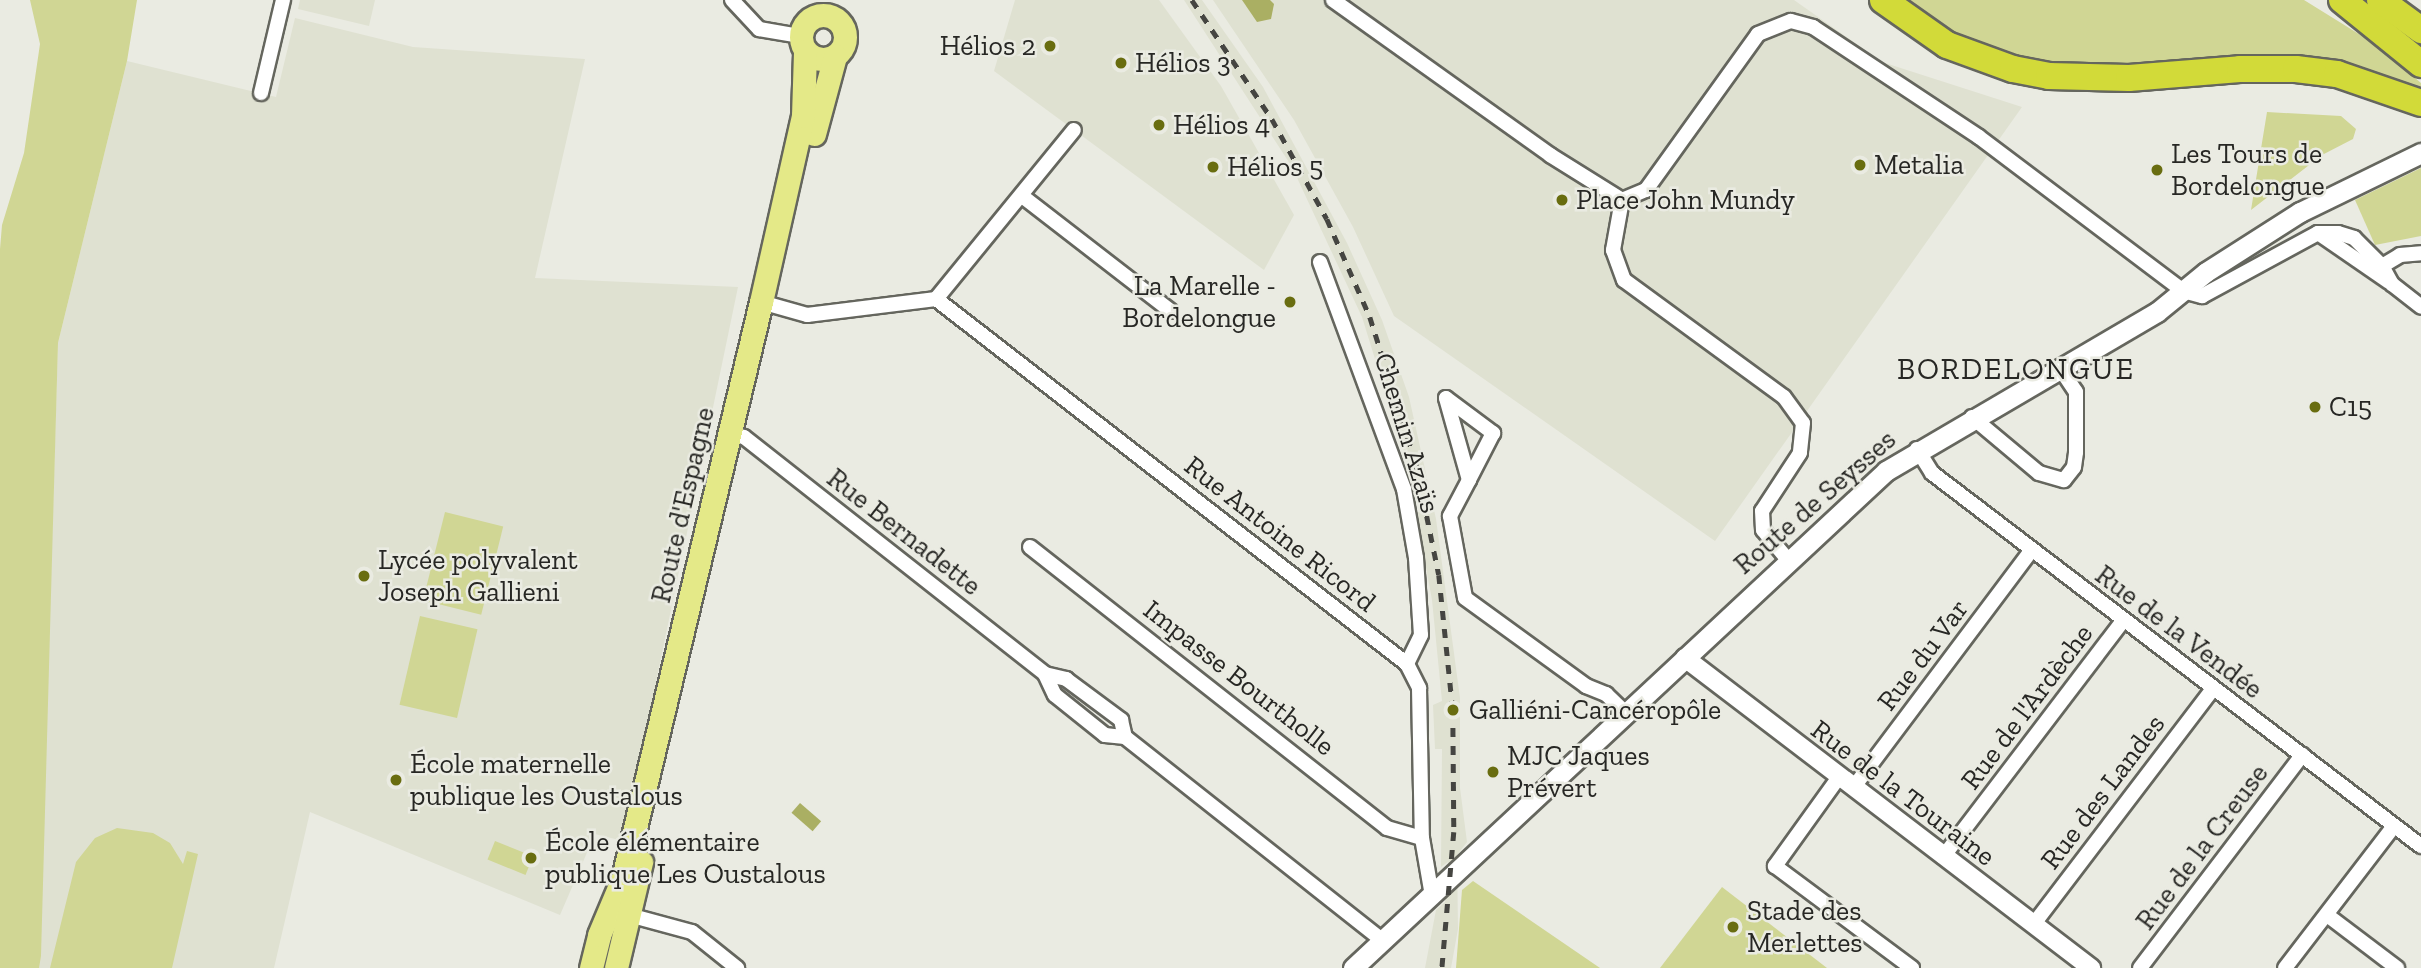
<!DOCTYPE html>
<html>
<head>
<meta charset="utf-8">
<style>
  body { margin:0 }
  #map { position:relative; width:2421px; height:968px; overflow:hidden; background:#eaebe2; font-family:"Zilla Slab",serif }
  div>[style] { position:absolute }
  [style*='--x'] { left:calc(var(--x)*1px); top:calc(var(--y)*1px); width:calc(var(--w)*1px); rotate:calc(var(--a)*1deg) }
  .built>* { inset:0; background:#dfe1d1 }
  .green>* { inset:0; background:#d0d694; transform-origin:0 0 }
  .water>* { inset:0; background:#aaaf63; transform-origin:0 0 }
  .roads { filter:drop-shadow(2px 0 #65665e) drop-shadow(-2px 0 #65665e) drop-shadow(0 2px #65665e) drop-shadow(0 -2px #65665e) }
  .minor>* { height:14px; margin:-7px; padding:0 7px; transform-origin:7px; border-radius:7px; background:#fff }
  .tertiary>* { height:18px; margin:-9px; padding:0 9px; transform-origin:9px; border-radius:9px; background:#fff }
  .secondary>* { height:19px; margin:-9.5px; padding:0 9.5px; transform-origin:9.5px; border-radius:9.5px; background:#fff }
  .primary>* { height:23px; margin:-11.5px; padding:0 11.5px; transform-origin:11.5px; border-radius:11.5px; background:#e4e988 }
  .primary>.ring { margin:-11.5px; padding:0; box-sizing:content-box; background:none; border:23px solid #e4e988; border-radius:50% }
  .motorway>* { height:26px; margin:-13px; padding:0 13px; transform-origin:13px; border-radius:13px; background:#d2da39 }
  .rail>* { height:4.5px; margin-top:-2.25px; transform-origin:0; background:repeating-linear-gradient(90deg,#454541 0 9px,transparent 0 18px) }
  .dots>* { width:19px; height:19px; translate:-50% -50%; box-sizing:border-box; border:4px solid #eaebe2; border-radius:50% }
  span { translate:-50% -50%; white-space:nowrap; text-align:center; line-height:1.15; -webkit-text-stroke:5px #eaebe2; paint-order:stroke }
  .poi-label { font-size:28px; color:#272724 }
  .right { translate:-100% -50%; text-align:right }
  .left { translate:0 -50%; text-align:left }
  .street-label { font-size:28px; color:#272724 }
  .neighbourhood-label { font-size:30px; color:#272724; letter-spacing:2px }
</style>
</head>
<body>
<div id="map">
  <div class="built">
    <div style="clip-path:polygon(300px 0,375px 0,369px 26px,298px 9px)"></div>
    <div style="clip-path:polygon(1015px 0,1159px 0,1221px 86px,1294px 215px,1264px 270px,994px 71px)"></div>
    <div style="clip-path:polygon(1184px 0,1202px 0,1263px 87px,1347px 243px,1382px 320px,1409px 397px,1436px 519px,1460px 698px,1460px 788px,1467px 842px,1457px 855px,1458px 929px,1451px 968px,1425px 968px,1436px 910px,1445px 902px,1448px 862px,1441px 867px,1442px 749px,1435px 749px,1433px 705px,1442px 701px,1432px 600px,1416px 513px,1422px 511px,1362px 317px,1292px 167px)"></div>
    <div style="clip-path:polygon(1213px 0,1794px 0,1882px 62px,2022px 107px,1715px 541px,1394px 316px,1353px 227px,1294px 120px)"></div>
    <div style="clip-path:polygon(295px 18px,413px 47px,585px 59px,535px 278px,738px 287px,623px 841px,595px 834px,560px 915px,310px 812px,274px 968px,39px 968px,58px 343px,127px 61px,276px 97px)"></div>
  </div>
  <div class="green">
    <div style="clip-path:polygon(30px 0,137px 0,127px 61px,58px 343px,41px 956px,39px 968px,0 968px,0 249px,2px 225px,24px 153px,40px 44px)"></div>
    <div style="clip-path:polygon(1900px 0,2304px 0,2375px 44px,2421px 83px,2421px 89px,2355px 69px,2096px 69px,2023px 62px,1965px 41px)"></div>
    <div style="clip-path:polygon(2267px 112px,2341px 116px,2356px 129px,2353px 139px,2322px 155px,2251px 210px)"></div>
    <div style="clip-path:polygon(2421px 168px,2421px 236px,2375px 245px,2355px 200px)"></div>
    <div style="left:445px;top:512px;width:60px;height:91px;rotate:14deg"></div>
    <div style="left:420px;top:616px;width:59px;height:91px;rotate:13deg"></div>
    <div style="clip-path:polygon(117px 828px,153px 833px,170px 843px,183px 864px,187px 851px,198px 854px,172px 968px,50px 968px,76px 862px,95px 838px)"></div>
    <div style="left:495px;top:841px;width:41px;height:20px;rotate:22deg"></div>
    <div style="clip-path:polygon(1473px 881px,1600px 968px,1456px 968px,1462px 890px)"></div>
    <div style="clip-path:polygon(1722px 887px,1827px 968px,1660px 968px)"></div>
  </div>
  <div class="water">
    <div style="clip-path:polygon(1242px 0,1270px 0,1274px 4px,1271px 19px,1257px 22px)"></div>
    <div style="left:800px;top:803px;width:28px;height:13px;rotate:41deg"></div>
  </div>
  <div class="roads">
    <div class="minor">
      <div style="--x:732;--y:0;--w:40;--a:47"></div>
      <div style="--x:759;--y:29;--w:42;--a:9.7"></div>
      <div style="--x:1333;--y:0;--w:267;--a:35.5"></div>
      <div style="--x:1550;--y:155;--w:85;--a:32"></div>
      <div style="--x:261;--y:93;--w:96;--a:-76.7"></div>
      <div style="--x:1022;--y:196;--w:188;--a:37.7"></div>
      <div style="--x:1622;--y:200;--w:26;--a:-23"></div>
      <div style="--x:1646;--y:190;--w:192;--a:-54.3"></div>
      <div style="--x:1758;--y:34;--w:35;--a:-22"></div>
      <div style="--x:1791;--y:21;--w:23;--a:15"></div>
      <div style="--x:1813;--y:27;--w:199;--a:33.5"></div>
      <div style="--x:1979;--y:137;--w:256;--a:37"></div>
      <div style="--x:2183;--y:291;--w:20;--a:15"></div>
      <div style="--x:2202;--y:296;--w:132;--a:-28.5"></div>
      <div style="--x:2318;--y:233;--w:20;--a:0"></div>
      <div style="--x:2338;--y:233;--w:17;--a:17"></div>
      <div style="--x:2354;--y:238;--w:40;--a:45"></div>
      <div style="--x:2382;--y:266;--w:21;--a:61"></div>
      <div style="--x:2392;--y:284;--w:37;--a:38"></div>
      <div style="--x:1622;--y:200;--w:51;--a:100.2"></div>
      <div style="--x:1613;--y:250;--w:32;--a:70"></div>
      <div style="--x:1624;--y:280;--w:198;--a:36.2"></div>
      <div style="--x:1784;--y:397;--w:32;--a:54"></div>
      <div style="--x:1803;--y:423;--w:30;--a:96"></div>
      <div style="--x:1800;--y:453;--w:69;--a:123.2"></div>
      <div style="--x:1762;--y:511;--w:19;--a:87"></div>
      <div style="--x:1763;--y:530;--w:39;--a:50"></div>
      <div style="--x:2318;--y:233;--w:86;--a:34.6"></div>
      <div style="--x:1320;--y:262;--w:242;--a:69.7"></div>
      <div style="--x:1404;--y:489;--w:70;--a:80.1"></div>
      <div style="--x:1416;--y:558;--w:77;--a:86.3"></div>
      <div style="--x:1421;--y:635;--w:32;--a:116"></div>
      <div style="--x:2382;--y:266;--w:21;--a:-31"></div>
      <div style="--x:2400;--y:255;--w:21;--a:-5"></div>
      <div style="--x:936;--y:299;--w:218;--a:-50.8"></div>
      <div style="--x:761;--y:302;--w:48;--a:15.8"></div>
      <div style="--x:807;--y:315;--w:130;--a:-7.1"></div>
      <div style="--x:936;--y:299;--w:596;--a:37.77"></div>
      <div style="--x:1407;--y:664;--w:27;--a:63"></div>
      <div style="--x:1419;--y:688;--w:150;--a:88.9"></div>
      <div style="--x:1422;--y:838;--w:59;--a:80.2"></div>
      <div style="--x:1972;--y:417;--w:87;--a:39.9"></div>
      <div style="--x:2039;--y:473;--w:26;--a:16"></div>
      <div style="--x:2064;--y:480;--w:16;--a:-52"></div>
      <div style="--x:2074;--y:467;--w:15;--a:-82"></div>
      <div style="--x:2076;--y:452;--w:60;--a:-90"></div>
      <div style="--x:2076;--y:392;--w:29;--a:-124"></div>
      <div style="--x:730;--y:434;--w:14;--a:12"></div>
      <div style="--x:744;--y:437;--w:383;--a:38.2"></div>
      <div style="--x:1045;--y:674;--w:22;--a:13"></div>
      <div style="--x:1066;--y:679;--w:69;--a:36.7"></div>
      <div style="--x:1121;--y:720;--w:17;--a:77"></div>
      <div style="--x:1917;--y:449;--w:28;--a:58"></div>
      <div style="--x:1932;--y:473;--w:615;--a:37.34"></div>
      <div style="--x:1469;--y:480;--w:85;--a:-105.7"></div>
      <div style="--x:1446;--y:398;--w:59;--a:36.7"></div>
      <div style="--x:1493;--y:433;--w:53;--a:117.1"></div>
      <div style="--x:1469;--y:480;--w:41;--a:117.8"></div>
      <div style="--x:1450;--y:516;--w:83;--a:79.6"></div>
      <div style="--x:1465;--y:598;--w:150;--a:36"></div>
      <div style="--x:1586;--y:686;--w:22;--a:22"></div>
      <div style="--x:1606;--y:694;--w:28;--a:44"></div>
      <div style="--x:1030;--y:547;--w:454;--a:38.2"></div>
      <div style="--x:1387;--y:828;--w:36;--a:16"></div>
      <div style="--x:1045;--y:674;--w:23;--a:65"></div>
      <div style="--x:1055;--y:695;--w:64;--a:38.7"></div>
      <div style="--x:1105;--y:735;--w:20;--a:6"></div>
      <div style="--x:1125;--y:737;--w:329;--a:38.3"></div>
      <div style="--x:1839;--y:777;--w:110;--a:125.7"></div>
      <div style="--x:1775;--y:866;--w:171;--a:36.7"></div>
      <div style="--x:1853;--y:788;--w:296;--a:-53.1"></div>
      <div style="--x:1943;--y:857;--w:297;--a:-52.7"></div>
      <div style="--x:629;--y:915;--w:65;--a:15.1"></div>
      <div style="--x:692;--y:932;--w:58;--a:38.7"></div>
      <div style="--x:2327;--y:915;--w:88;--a:37.1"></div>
      <div style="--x:2033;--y:925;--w:297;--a:-52.7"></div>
      <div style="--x:2140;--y:968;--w:268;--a:-52.7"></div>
      <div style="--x:2285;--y:968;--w:179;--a:-52.5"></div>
    </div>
    <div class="tertiary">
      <div style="--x:1685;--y:658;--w:511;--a:37.36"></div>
    </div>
    <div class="secondary">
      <div style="--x:1353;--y:968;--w:729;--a:-43"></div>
      <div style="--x:1886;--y:471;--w:314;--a:-30.4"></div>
      <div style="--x:2157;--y:312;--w:63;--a:-39.2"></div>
      <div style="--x:2206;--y:272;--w:112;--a:-32.6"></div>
      <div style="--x:2300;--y:212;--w:135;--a:-26"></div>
    </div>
    <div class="primary">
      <div class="ring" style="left:801px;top:15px;width:21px;height:21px"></div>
      <div style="--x:814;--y:134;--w:81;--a:-74.9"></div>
      <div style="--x:591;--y:968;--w:34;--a:-76"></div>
      <div style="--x:599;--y:935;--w:62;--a:-67.2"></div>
      <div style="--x:623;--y:878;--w:592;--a:-76.53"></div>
      <div style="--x:761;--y:302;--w:191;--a:-77.3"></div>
      <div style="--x:803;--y:116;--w:65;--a:-88.2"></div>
      <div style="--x:616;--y:968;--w:109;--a:-76.7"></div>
    </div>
    <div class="motorway">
      <div style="--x:1883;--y:0;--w:78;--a:35.1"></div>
      <div style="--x:1947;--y:45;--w:70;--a:20"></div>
      <div style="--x:2013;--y:69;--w:37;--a:11"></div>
      <div style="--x:2049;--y:76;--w:80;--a:1.4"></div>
      <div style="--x:2129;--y:78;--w:111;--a:-4.6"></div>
      <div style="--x:2240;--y:69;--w:56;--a:0"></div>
      <div style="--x:2296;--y:69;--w:41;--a:7"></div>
      <div style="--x:2337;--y:74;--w:89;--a:19"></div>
      <div style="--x:2342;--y:0;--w:102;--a:39"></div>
      <div style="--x:2380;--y:0;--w:51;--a:36.2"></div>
    </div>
  </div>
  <div class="rail">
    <div style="--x:1192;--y:0;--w:143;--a:56.1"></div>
    <div style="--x:1272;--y:119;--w:114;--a:61.2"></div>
    <div style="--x:1327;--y:219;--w:107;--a:66.3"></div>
    <div style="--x:1370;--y:317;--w:153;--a:72.5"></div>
    <div style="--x:1416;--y:463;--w:114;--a:78.4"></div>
    <div style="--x:1439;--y:575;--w:136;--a:84.1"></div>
    <div style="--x:1453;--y:710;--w:122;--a:89.5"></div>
    <div style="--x:1454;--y:832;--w:137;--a:95"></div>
  </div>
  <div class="dots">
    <div style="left:1050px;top:46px;background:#696d10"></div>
    <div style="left:1121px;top:63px;background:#696d10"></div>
    <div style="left:1159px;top:125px;background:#696d10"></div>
    <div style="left:1860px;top:165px;background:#696d10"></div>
    <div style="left:1213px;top:167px;background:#696d10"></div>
    <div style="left:2157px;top:170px;background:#696d10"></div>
    <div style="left:1562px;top:200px;background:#696d10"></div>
    <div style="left:1290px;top:302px;background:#696d10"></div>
    <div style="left:2315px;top:407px;background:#696d10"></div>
    <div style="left:364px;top:576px;background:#696d10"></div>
    <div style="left:1453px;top:710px;background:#696d10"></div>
    <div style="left:1493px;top:772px;background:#696d10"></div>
    <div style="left:396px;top:780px;background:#696d10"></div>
    <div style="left:531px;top:858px;background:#696d10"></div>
    <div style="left:1733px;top:927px;background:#696d10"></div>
  </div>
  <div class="poi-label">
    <span class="right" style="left:1036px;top:46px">Hélios 2</span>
    <span class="left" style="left:1135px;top:63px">Hélios 3</span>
    <span class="left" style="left:1173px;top:125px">Hélios 4</span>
    <span class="left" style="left:2171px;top:170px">Les Tours de<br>Bordelongue</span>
    <span class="left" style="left:1874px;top:165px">Metalia</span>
    <span class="left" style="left:1227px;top:167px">Hélios 5</span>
    <span class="left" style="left:1576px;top:200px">Place John Mundy</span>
    <span class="right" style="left:1276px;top:302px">La Marelle -<br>Bordelongue</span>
    <span class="left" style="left:2329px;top:407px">C15</span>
    <span class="left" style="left:378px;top:576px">Lycée polyvalent<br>Joseph Gallieni</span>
    <span class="left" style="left:1469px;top:710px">Galliéni-Cancéropôle</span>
    <span class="left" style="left:1507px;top:772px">MJC Jaques<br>Prévert</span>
    <span class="left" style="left:410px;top:780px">École maternelle<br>publique les Oustalous</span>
    <span class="left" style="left:545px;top:858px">École élémentaire<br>publique Les Oustalous</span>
    <span class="left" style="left:1747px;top:927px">Stade des<br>Merlettes</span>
  </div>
  <div class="street-label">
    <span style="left:1407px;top:433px;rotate:73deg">Chemin Azaïs</span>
    <span style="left:1815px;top:502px;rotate:-41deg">Route de Seysses</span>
    <span style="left:683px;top:505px;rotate:-77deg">Route d'Espagne</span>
    <span style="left:904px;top:532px;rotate:38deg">Rue Bernadette</span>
    <span style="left:1280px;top:534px;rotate:38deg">Rue Antoine Ricord</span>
    <span style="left:2179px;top:632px;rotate:37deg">Rue de la Vendée</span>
    <span style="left:1923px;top:655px;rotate:-53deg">Rue du Var</span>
    <span style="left:1239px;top:678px;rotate:38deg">Impasse Bourtholle</span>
    <span style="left:2027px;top:707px;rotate:-53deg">Rue de l'Ardèche</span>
    <span style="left:2103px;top:792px;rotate:-53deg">Rue des Landes</span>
    <span style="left:1903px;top:793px;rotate:37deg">Rue de la Touraine</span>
    <span style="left:2202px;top:847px;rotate:-53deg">Rue de la Creuse</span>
  </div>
  <div class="neighbourhood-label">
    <span style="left:2016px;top:369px">BORDELONGUE</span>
  </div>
</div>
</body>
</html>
